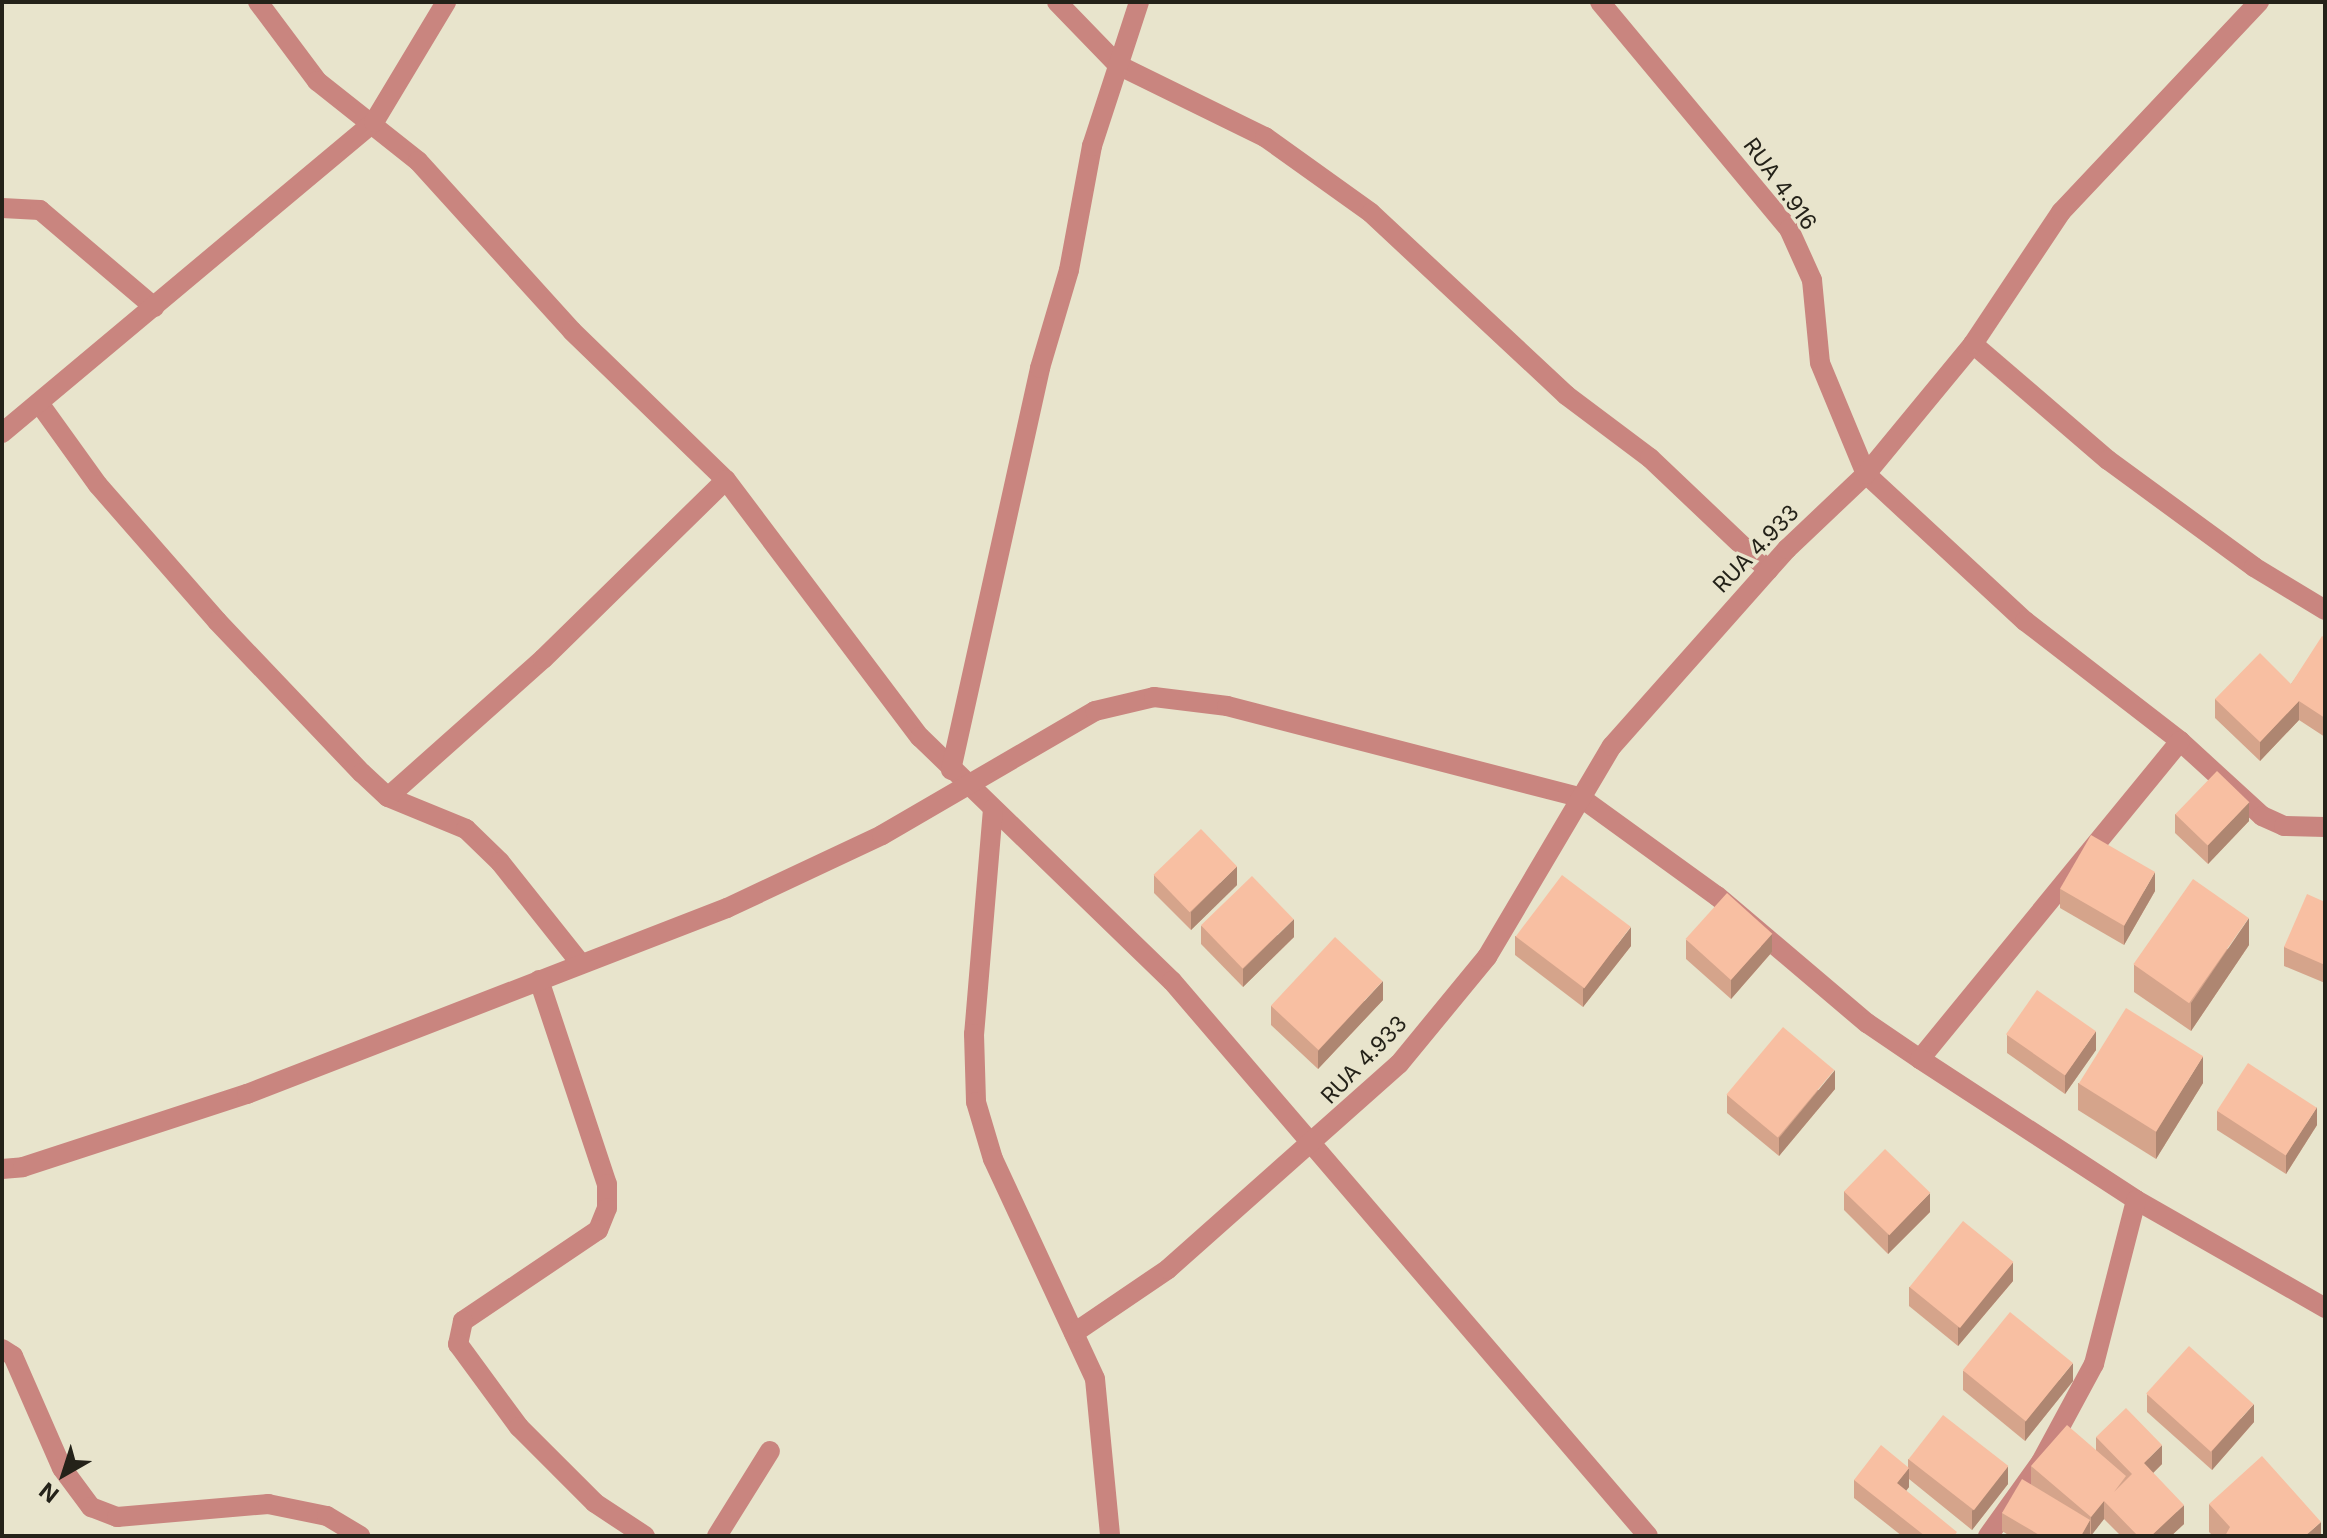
<!DOCTYPE html>
<html>
<head>
<meta charset="utf-8">
<style>
  body { margin:0 }
  #map { position:relative; width:2327px; height:1538px; overflow:hidden; background:#e8e4cc; font-family:Inter,sans-serif }
  div>[style] { position:absolute }
  [style*='--x'] { left:calc(var(--x)*1px); top:calc(var(--y)*1px); width:calc(var(--w)*1px); rotate:calc(var(--a)*1deg) }
  .minor>* { height:20px; margin:-10px; padding:0 10px; transform-origin:10px; border-radius:10px; background:#c9857f }
  .wall>* { inset:0; background:#d5a48b }
  .shaded-wall>* { inset:0; background:#ae8671 }
  .building>* { inset:0; background:#f8bfa2; transform-origin:0 0 }
  span { translate:-50% -50%; white-space:nowrap; text-align:center; line-height:1.15; -webkit-text-stroke:7px #e8e4cc; paint-order:stroke }
  .street-label { font-size:22px; color:#242219 }
  .frame { position:absolute; inset:0; border:4px solid #242219; pointer-events:none }
  .north { position:absolute; left:24px; top:1434px; width:80px; height:80px; -webkit-text-stroke:6px #e8e4cc; paint-order:stroke; rotate:219deg; font-size:22px; font-weight:700; line-height:32px; text-align:center; color:#242219 }
  .north::after { content:''; display:block; margin:auto; width:28px; height:36px; background:#242219; clip-path:polygon(50% 0,100% 100%,50% 72%,0 100%) }
</style>
</head>
<body>
<div id="map">
  <div class="minor">
    <div style="--x:258;--y:2;--w:99;--a:53.2"></div>
    <div style="--x:317;--y:81;--w:129;--a:38.4"></div>
    <div style="--x:418;--y:161;--w:229;--a:47.8"></div>
    <div style="--x:572;--y:331;--w:214;--a:44.1"></div>
    <div style="--x:726;--y:480;--w:322;--a:53"></div>
    <div style="--x:920;--y:737;--w:351;--a:44.1"></div>
    <div style="--x:1172;--y:981;--w:731;--a:49.38"></div>
    <div style="--x:1057;--y:2;--w:88;--a:45.9"></div>
    <div style="--x:1118;--y:65;--w:164;--a:26.1"></div>
    <div style="--x:1265;--y:137;--w:130;--a:35.6"></div>
    <div style="--x:1371;--y:213;--w:267;--a:43"></div>
    <div style="--x:1566;--y:395;--w:105;--a:36.9"></div>
    <div style="--x:1650;--y:458;--w:163;--a:43.5"></div>
    <div style="--x:1600;--y:2;--w:295;--a:50.2"></div>
    <div style="--x:1789;--y:229;--w:56;--a:65.7"></div>
    <div style="--x:1812;--y:280;--w:83;--a:84.5"></div>
    <div style="--x:1820;--y:363;--w:120;--a:67.5"></div>
    <div style="--x:1866;--y:474;--w:217;--a:42.8"></div>
    <div style="--x:2025;--y:621;--w:196;--a:37.7"></div>
    <div style="--x:2180;--y:741;--w:111;--a:42.4"></div>
    <div style="--x:2262;--y:816;--w:24;--a:24"></div>
    <div style="--x:2284;--y:826;--w:41;--a:1.4"></div>
    <div style="--x:2;--y:208;--w:38;--a:3"></div>
    <div style="--x:40;--y:210;--w:150;--a:40.4"></div>
    <div style="--x:1973;--y:344;--w:178;--a:40.7"></div>
    <div style="--x:2108;--y:460;--w:181;--a:36.2"></div>
    <div style="--x:2254;--y:567;--w:83;--a:31.2"></div>
    <div style="--x:39;--y:403;--w:101;--a:54.3"></div>
    <div style="--x:98;--y:485;--w:181;--a:48.8"></div>
    <div style="--x:217;--y:621;--w:210;--a:46.4"></div>
    <div style="--x:362;--y:773;--w:35;--a:43"></div>
    <div style="--x:388;--y:797;--w:84;--a:22.3"></div>
    <div style="--x:466;--y:829;--w:47;--a:44.1"></div>
    <div style="--x:500;--y:862;--w:130;--a:51.5"></div>
    <div style="--x:2;--y:433;--w:485;--a:-39.9"></div>
    <div style="--x:374;--y:122;--w:140;--a:-59"></div>
    <div style="--x:951;--y:770;--w:412;--a:-77.5"></div>
    <div style="--x:1040;--y:368;--w:102;--a:-73.5"></div>
    <div style="--x:1069;--y:270;--w:126;--a:-79.5"></div>
    <div style="--x:1092;--y:146;--w:151;--a:-71.9"></div>
    <div style="--x:388;--y:797;--w:208;--a:-41.7"></div>
    <div style="--x:543;--y:659;--w:256;--a:-44.4"></div>
    <div style="--x:993;--y:809;--w:226;--a:94.8"></div>
    <div style="--x:974;--y:1034;--w:68;--a:88.3"></div>
    <div style="--x:976;--y:1102;--w:59;--a:73.4"></div>
    <div style="--x:993;--y:1159;--w:242;--a:65.1"></div>
    <div style="--x:1095;--y:1379;--w:158;--a:84.5"></div>
    <div style="--x:539;--y:980;--w:215;--a:71.6"></div>
    <div style="--x:607;--y:1184;--w:24;--a:90"></div>
    <div style="--x:607;--y:1208;--w:24;--a:112"></div>
    <div style="--x:598;--y:1230;--w:163;--a:146"></div>
    <div style="--x:463;--y:1321;--w:24;--a:102"></div>
    <div style="--x:458;--y:1344;--w:103;--a:53.7"></div>
    <div style="--x:519;--y:1427;--w:107;--a:45"></div>
    <div style="--x:595;--y:1503;--w:60;--a:33.4"></div>
    <div style="--x:1920;--y:1059;--w:411;--a:-50.7"></div>
    <div style="--x:2;--y:1169;--w:21;--a:-5"></div>
    <div style="--x:23;--y:1167;--w:236;--a:-18.1"></div>
    <div style="--x:247;--y:1094;--w:515;--a:-21.18"></div>
    <div style="--x:727;--y:908;--w:171;--a:-25.2"></div>
    <div style="--x:882;--y:835;--w:246;--a:-30.2"></div>
    <div style="--x:1095;--y:711;--w:61;--a:-13.3"></div>
    <div style="--x:1154;--y:697;--w:74;--a:7"></div>
    <div style="--x:1227;--y:706;--w:365;--a:14.5"></div>
    <div style="--x:1580;--y:797;--w:169;--a:35.9"></div>
    <div style="--x:1717;--y:896;--w:197;--a:40.3"></div>
    <div style="--x:1867;--y:1023;--w:64;--a:34.2"></div>
    <div style="--x:1920;--y:1059;--w:258;--a:33.1"></div>
    <div style="--x:2136;--y:1200;--w:218;--a:29.7"></div>
    <div style="--x:1074;--y:1333;--w:114;--a:-34.2"></div>
    <div style="--x:1168;--y:1269;--w:309;--a:-41.6"></div>
    <div style="--x:1399;--y:1064;--w:139;--a:-50.6"></div>
    <div style="--x:1487;--y:957;--w:245;--a:-59.4"></div>
    <div style="--x:1612;--y:746;--w:264;--a:-48.4"></div>
    <div style="--x:1787;--y:549;--w:109;--a:-43.5"></div>
    <div style="--x:1866;--y:474;--w:168;--a:-50.5"></div>
    <div style="--x:1973;--y:344;--w:159;--a:-56.3"></div>
    <div style="--x:2061;--y:212;--w:289;--a:-46.7"></div>
    <div style="--x:2;--y:1349;--w:13;--a:32"></div>
    <div style="--x:13;--y:1356;--w:122;--a:66.4"></div>
    <div style="--x:62;--y:1468;--w:49;--a:53.4"></div>
    <div style="--x:91;--y:1507;--w:28;--a:21"></div>
    <div style="--x:117;--y:1517;--w:152;--a:-4.9"></div>
    <div style="--x:268;--y:1504;--w:60;--a:11.5"></div>
    <div style="--x:327;--y:1516;--w:39;--a:31"></div>
    <div style="--x:717;--y:1536;--w:100;--a:-58.1"></div>
    <div style="--x:1988;--y:1536;--w:91;--a:-54.4"></div>
    <div style="--x:2041;--y:1462;--w:111;--a:-61.6"></div>
    <div style="--x:2094;--y:1364;--w:169;--a:-75.6"></div>
  </div>
  <div class="wall">
    <div style="clip-path:polygon(2325px 638px,2325px 737px,2299px 720px,2260px 761px,2215px 718px,2215px 699px,2291px 684px)"></div>
    <div style="clip-path:polygon(2175px 814px,2249px 821px,2208px 864px,2175px 833px)"></div>
    <div style="clip-path:polygon(1154px 875px,1237px 885px,1191px 930px,1154px 893px)"></div>
    <div style="clip-path:polygon(2060px 889px,2155px 891px,2124px 945px,2060px 908px)"></div>
    <div style="clip-path:polygon(2325px 902px,2325px 983px,2284px 966px,2284px 947px)"></div>
    <div style="clip-path:polygon(1201px 926px,1294px 937px,1243px 987px,1201px 944px)"></div>
    <div style="clip-path:polygon(1515px 936px,1631px 946px,1583px 1007px,1515px 955px)"></div>
    <div style="clip-path:polygon(1686px 940px,1772px 952px,1731px 999px,1686px 959px)"></div>
    <div style="clip-path:polygon(2249px 945px,2191px 1031px,2134px 992px,2134px 965px)"></div>
    <div style="clip-path:polygon(1383px 1000px,1318px 1069px,1271px 1025px,1271px 1006px)"></div>
    <div style="clip-path:polygon(2007px 1035px,2096px 1050px,2065px 1094px,2007px 1053px)"></div>
    <div style="clip-path:polygon(2078px 1083px,2203px 1083px,2156px 1159px,2078px 1110px)"></div>
    <div style="clip-path:polygon(1835px 1089px,1779px 1156px,1727px 1113px,1727px 1095px)"></div>
    <div style="clip-path:polygon(2217px 1111px,2317px 1125px,2286px 1174px,2217px 1130px)"></div>
    <div style="clip-path:polygon(1844px 1191px,1930px 1212px,1888px 1254px,1844px 1210px)"></div>
    <div style="clip-path:polygon(2013px 1281px,1958px 1346px,1909px 1306px,1909px 1287px)"></div>
    <div style="clip-path:polygon(1963px 1371px,2073px 1381px,2025px 1441px,1963px 1390px)"></div>
    <div style="clip-path:polygon(2147px 1394px,2254px 1422px,2212px 1470px,2147px 1412px)"></div>
    <div style="clip-path:polygon(2096px 1437px,2162px 1464px,2153px 1473px,2184px 1524px,2171px 1536px,2121px 1536px,2104px 1519px,2090px 1536px,2010px 1536px,2002px 1531px,2002px 1513px,2031px 1484px,2031px 1466px,2096px 1450px)"></div>
    <div style="clip-path:polygon(1908px 1459px,2008px 1484px,1972px 1530px,1909px 1479px,1909px 1487px,1906px 1491px,1957px 1536px,1902px 1536px,1854px 1498px,1854px 1480px,1908px 1467px)"></div>
    <div style="clip-path:polygon(2209px 1504px,2321px 1536px,2213px 1536px,2209px 1532px)"></div>
  </div>
  <div class="shaded-wall">
    <div style="clip-path:polygon(2299px 701px,2299px 720px,2260px 761px,2260px 742px)"></div>
    <div style="clip-path:polygon(2249px 802px,2249px 821px,2208px 864px,2208px 845px)"></div>
    <div style="clip-path:polygon(1237px 866px,1237px 885px,1191px 930px,1191px 912px)"></div>
    <div style="clip-path:polygon(2155px 872px,2155px 891px,2124px 945px,2124px 926px)"></div>
    <div style="clip-path:polygon(2249px 918px,2249px 945px,2191px 1031px,2191px 1003px)"></div>
    <div style="clip-path:polygon(1294px 919px,1294px 937px,1243px 987px,1243px 969px)"></div>
    <div style="clip-path:polygon(1631px 927px,1631px 946px,1583px 1007px,1583px 989px)"></div>
    <div style="clip-path:polygon(1772px 934px,1772px 952px,1731px 999px,1731px 980px)"></div>
    <div style="clip-path:polygon(1383px 981px,1383px 1000px,1318px 1069px,1318px 1051px)"></div>
    <div style="clip-path:polygon(2096px 1031px,2096px 1050px,2065px 1094px,2065px 1075px)"></div>
    <div style="clip-path:polygon(2203px 1056px,2203px 1083px,2156px 1159px,2156px 1132px)"></div>
    <div style="clip-path:polygon(1835px 1070px,1835px 1089px,1779px 1156px,1779px 1138px)"></div>
    <div style="clip-path:polygon(2317px 1107px,2317px 1125px,2286px 1174px,2286px 1155px)"></div>
    <div style="clip-path:polygon(1930px 1193px,1930px 1212px,1888px 1254px,1888px 1235px)"></div>
    <div style="clip-path:polygon(2013px 1262px,2013px 1281px,1958px 1346px,1958px 1328px)"></div>
    <div style="clip-path:polygon(2073px 1363px,2073px 1381px,2025px 1441px,2025px 1422px)"></div>
    <div style="clip-path:polygon(2254px 1404px,2254px 1422px,2212px 1470px,2212px 1451px)"></div>
    <div style="clip-path:polygon(2162px 1445px,2162px 1464px,2144px 1482px,2144px 1463px)"></div>
    <div style="clip-path:polygon(2008px 1466px,2008px 1484px,1972px 1530px,1972px 1511px)"></div>
    <div style="clip-path:polygon(1909px 1468px,1909px 1487px,1897px 1502px,1897px 1483px)"></div>
    <div style="clip-path:polygon(2104px 1501px,2104px 1519px,2091px 1536px,2091px 1517px)"></div>
    <div style="clip-path:polygon(2184px 1505px,2184px 1524px,2171px 1536px,2151px 1536px)"></div>
    <div style="clip-path:polygon(2090px 1520px,2090px 1536px,2081px 1536px)"></div>
    <div style="clip-path:polygon(2321px 1522px,2321px 1536px,2305px 1536px)"></div>
  </div>
  <div class="building">
    <div style="clip-path:polygon(2322px 636px,2325px 638px,2325px 718px,2299px 701px,2260px 742px,2215px 699px,2260px 653px,2291px 684px)"></div>
    <div style="left:2217px;top:771px;width:45px;height:60px;rotate:44deg"></div>
    <div style="left:1201px;top:829px;width:52px;height:66px;rotate:46deg"></div>
    <div style="left:2091px;top:835px;width:74px;height:62px;rotate:30deg"></div>
    <div style="left:1562px;top:875px;width:86px;height:77px;rotate:37deg"></div>
    <div style="left:1252px;top:876px;width:60px;height:71px;rotate:46deg"></div>
    <div style="left:2193px;top:879px;width:68px;height:104px;rotate:35deg"></div>
    <div style="left:1727px;top:893px;width:61px;height:62px;rotate:42deg"></div>
    <div style="clip-path:polygon(2307px 894px,2325px 902px,2325px 965px,2284px 947px)"></div>
    <div style="left:1335px;top:937px;width:65px;height:94px;rotate:43deg"></div>
    <div style="left:2037px;top:990px;width:72px;height:54px;rotate:35deg"></div>
    <div style="left:2126px;top:1008px;width:91px;height:89px;rotate:32deg"></div>
    <div style="left:1783px;top:1027px;width:67px;height:88px;rotate:40deg"></div>
    <div style="left:2248px;top:1063px;width:82px;height:57px;rotate:33deg"></div>
    <div style="left:1885px;top:1149px;width:63px;height:59px;rotate:44deg"></div>
    <div style="left:1963px;top:1221px;width:65px;height:85px;rotate:39deg"></div>
    <div style="left:2010px;top:1312px;width:81px;height:75px;rotate:39deg"></div>
    <div style="left:2189px;top:1346px;width:87px;height:64px;rotate:42deg"></div>
    <div style="clip-path:polygon(2126px 1408px,2162px 1445px,2144px 1463px,2184px 1505px,2151px 1536px,2138px 1536px,2104px 1501px,2091px 1517px,2031px 1466px,2067px 1425px,2126px 1476px,2114px 1492px,2132px 1474px,2096px 1437px)"></div>
    <div style="left:1943px;top:1415px;width:83px;height:56px;rotate:38deg"></div>
    <div style="clip-path:polygon(1881px 1445px,1909px 1468px,1897px 1483px,1957px 1532px,1954px 1536px,1925px 1536px,1854px 1480px)"></div>
    <div style="clip-path:polygon(2262px 1456px,2321px 1522px,2305px 1536px,2225px 1536px,2230px 1527px,2209px 1504px)"></div>
    <div style="clip-path:polygon(2022px 1479px,2090px 1520px,2081px 1536px,2041px 1536px,2002px 1513px)"></div>
  </div>
  <div class="street-label">
    <span style="left:1780px;top:184px;rotate:54deg">RUA 4.916</span>
    <span style="left:1756px;top:549px;rotate:-46deg">RUA 4.933</span>
    <span style="left:1364px;top:1060px;rotate:-46deg">RUA 4.933</span>
  </div>
  <div class="frame"></div>
  <div class="north">N</div>
</div>
</body>
</html>
